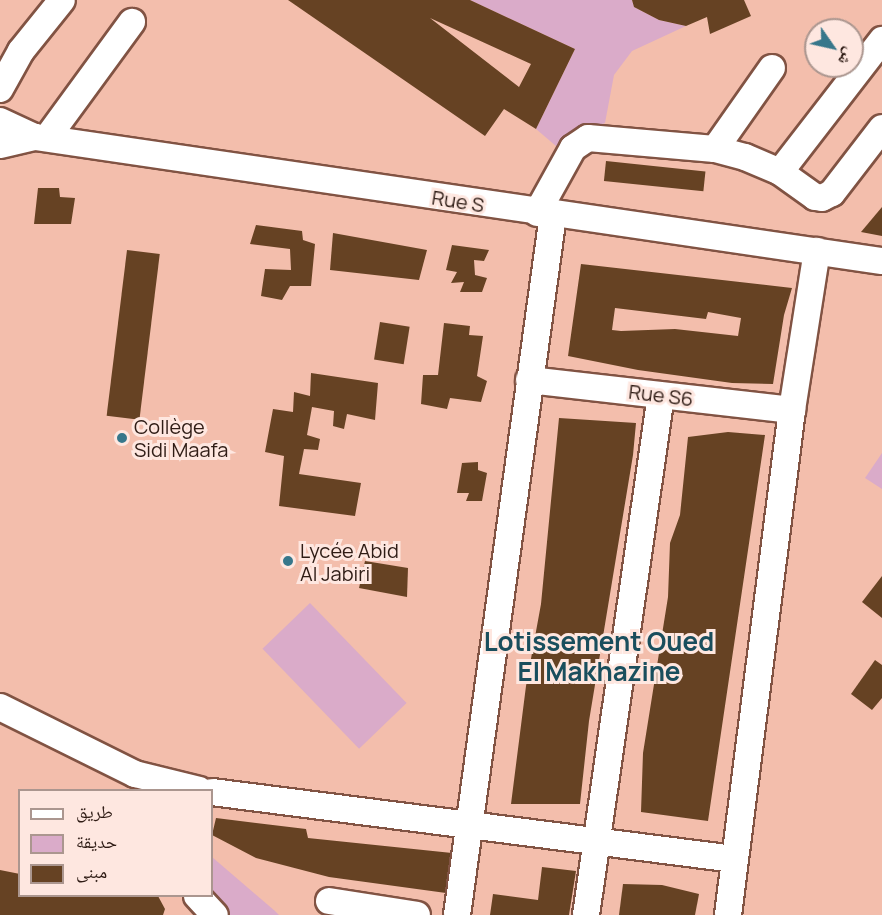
<!DOCTYPE html>
<html>
<head>
<meta charset="utf-8">
<style>
  body { margin:0 }
  #map { position:relative; width:882px; height:915px; overflow:hidden; background:#f3beac; font-family:Manrope,"Noto Naskh Arabic",sans-serif }
  div>[style] { position:absolute }
  [style*='--x'] { left:calc(var(--x)*1px); top:calc(var(--y)*1px); width:calc(var(--w)*1px); rotate:calc(var(--a)*1deg) }
  .green>* { inset:0; background:#daabc9; transform-origin:0 0 }
  .building>* { inset:0; background:#664223; transform-origin:0 0 }
  .roads { filter:drop-shadow(2px 0 #815343) drop-shadow(-2px 0 #815343) drop-shadow(0 2px #815343) drop-shadow(0 -2px #815343) }
  .minor>* { height:26px; margin:-13px; padding:0 13px; transform-origin:13px; border-radius:13px; background:#fff }
  .dots>* { width:16px; height:16px; translate:-50% -50%; box-sizing:border-box; border:3px solid #fee7e0; border-radius:50% }
  span { translate:-50% -50%; white-space:nowrap; text-align:center; line-height:1.15; -webkit-text-stroke:6px #fee7e0; paint-order:stroke }
  .street-label { font-size:20px; color:#2f1c15 }
  .poi-label { font-size:20px; color:#2f1c15 }
  .left { translate:0 -50%; text-align:left }
  .district-label { font-size:26px; color:#194e5d; font-weight:700 }
  .legend { position:absolute; left:18px; top:789px; width:195px; height:108px; box-sizing:border-box; background:#fee7e0; border:2px solid #ab968f; margin:0; padding:8px 10px; list-style:none; font-size:18px; color:#2f1c15 }
  .legend li { display:flex; align-items:center; gap:12px; height:30px }
  .legend b { width:30px; border:2px solid #ab968f }
  .north { position:absolute; left:804px; top:18px; width:60px; height:60px; box-sizing:border-box; background:#fee7e0; border:2px solid #ab968f; border-radius:50%; rotate:124deg; font-size:16px; font-weight:700; line-height:24px; text-align:center; color:#2f1c15 }
  .north::after { content:''; display:block; margin:auto; width:21px; height:27px; background:#37778b; clip-path:polygon(50% 0,100% 100%,50% 72%,0 100%) }
</style>
</head>
<body>
<div id="map">
  <div class="green">
    <div style="clip-path:polygon(470px 0,632px 0,634px 7px,659px 20px,686px 26px,632px 51px,614px 75px,605px 123px,578px 134px,563px 152px,536px 129px,575px 49px)"></div>
    <div style="clip-path:polygon(882px 453px,882px 489px,865px 478px)"></div>
    <div style="left:310px;top:603px;width:139px;height:66px;rotate:46deg"></div>
    <div style="clip-path:polygon(212px 857px,275px 911px,279px 915px,224px 915px,212px 896px)"></div>
  </div>
  <div class="building">
    <div style="clip-path:polygon(evenodd,288px 0,470px 0,575px 49px,536px 129px,504px 109px,485px 136px,288px 0,430px 18px,531px 64px,519px 87px,430px 18px)"></div>
    <div style="clip-path:polygon(632px 0,744px 0,751px 16px,710px 34px,707px 17px,686px 26px,659px 20px,634px 7px)"></div>
    <div style="left:606px;top:161px;width:100px;height:20px;rotate:6deg"></div>
    <div style="clip-path:polygon(38px 188px,59px 188px,60px 197px,75px 198px,71px 224px,34px 224px)"></div>
    <div style="clip-path:polygon(882px 207px,882px 236px,861px 232px)"></div>
    <div style="clip-path:polygon(256px 225px,302px 231px,303px 240px,315px 244px,311px 286px,290px 286px,282px 300px,261px 296px,265px 269px,291px 270px,290px 249px,250px 244px)"></div>
    <div style="clip-path:polygon(333px 233px,427px 250px,419px 280px,330px 270px)"></div>
    <div style="clip-path:polygon(452px 245px,489px 250px,484px 261px,474px 260px,475px 275px,487px 278px,482px 292px,460px 292px,464px 282px,451px 283px,457px 272px,446px 270px)"></div>
    <div style="left:127px;top:250px;width:33px;height:167px;rotate:7deg"></div>
    <div style="clip-path:polygon(evenodd,581px 264px,792px 288px,784px 315px,773px 384px,732px 383px,638px 370px,568px 356px,581px 264px,615px 308px,706px 319px,708px 312px,741px 318px,738px 336px,675px 329px,621px 331px,612px 330px,615px 308px)"></div>
    <div style="left:380px;top:322px;width:30px;height:38px;rotate:9deg"></div>
    <div style="clip-path:polygon(444px 323px,470px 326px,469px 335px,483px 336px,477px 376px,487px 381px,481px 402px,450px 398px,447px 409px,421px 404px,423px 375px,438px 375px)"></div>
    <div style="clip-path:polygon(311px 373px,378px 383px,375px 420px,347px 414px,344px 429px,333px 426px,334px 411px,312px 407px,307px 435px,320px 439px,318px 450px,304px 449px,299px 474px,361px 483px,355px 516px,279px 506px,284px 456px,265px 452px,273px 409px,293px 412px,294px 392px,310px 396px)"></div>
    <div style="clip-path:polygon(559px 418px,636px 423px,633px 455px,589px 721px,580px 804px,511px 804px,526px 686px,541px 604px)"></div>
    <div style="clip-path:polygon(728px 432px,765px 435px,708px 821px,641px 812px,643px 753px,668px 597px,670px 543px,680px 515px,688px 437px)"></div>
    <div style="clip-path:polygon(478px 462px,478px 470px,487px 473px,482px 501px,466px 501px,469px 493px,457px 493px,462px 463px)"></div>
    <div style="clip-path:polygon(365px 561px,408px 568px,407px 597px,359px 588px)"></div>
    <div style="clip-path:polygon(882px 576px,882px 618px,862px 602px)"></div>
    <div style="clip-path:polygon(875px 660px,882px 665px,882px 698px,872px 710px,851px 694px)"></div>
    <div style="clip-path:polygon(216px 818px,306px 829px,308px 838px,452px 853px,446px 893px,329px 877px,256px 858px,212px 835px)"></div>
    <div style="clip-path:polygon(542px 867px,576px 871px,569px 915px,490px 915px,493px 894px,538px 900px)"></div>
    <div style="clip-path:polygon(0 870px,20px 874px,20px 896px,158px 896px,165px 909px,163px 915px,0 915px)"></div>
    <div style="clip-path:polygon(623px 884px,662px 885px,699px 894px,695px 915px,619px 915px)"></div>
  </div>
  <div class="roads">
    <div class="minor">
      <div style="--x:0;--y:89;--w:43;--a:-61.1"></div>
      <div style="--x:21;--y:51;--w:65;--a:-51.2"></div>
      <div style="--x:0;--y:121;--w:38;--a:25"></div>
      <div style="--x:35;--y:137;--w:856;--a:8.33"></div>
      <div style="--x:47;--y:138;--w:144;--a:-53.8"></div>
      <div style="--x:0;--y:145;--w:36;--a:-13"></div>
      <div style="--x:715;--y:149;--w:99;--a:-54.9"></div>
      <div style="--x:780;--y:172;--w:167;--a:-52.3"></div>
      <div style="--x:537;--y:213;--w:74;--a:-61"></div>
      <div style="--x:573;--y:148;--w:18;--a:-34"></div>
      <div style="--x:588;--y:138;--w:127;--a:5"></div>
      <div style="--x:715;--y:149;--w:31;--a:15"></div>
      <div style="--x:745;--y:157;--w:38;--a:23"></div>
      <div style="--x:780;--y:172;--w:43;--a:35.5"></div>
      <div style="--x:815;--y:197;--w:7;--a:8"></div>
      <div style="--x:822;--y:198;--w:11;--a:-27"></div>
      <div style="--x:832;--y:193;--w:82;--a:-52.4"></div>
      <div style="--x:529;--y:380;--w:265;--a:6.5"></div>
      <div style="--x:0;--y:707;--w:151;--a:26.4"></div>
      <div style="--x:135;--y:774;--w:66;--a:14"></div>
      <div style="--x:212;--y:792;--w:526;--a:7.31"></div>
      <div style="--x:197;--y:896;--w:26;--a:47"></div>
      <div style="--x:329;--y:901;--w:89;--a:9"></div>
      <div style="--x:457;--y:915;--w:707;--a:-82.19"></div>
      <div style="--x:586;--y:915;--w:525;--a:-81.79"></div>
      <div style="--x:728;--y:915;--w:509;--a:-82.78"></div>
      <div style="--x:792;--y:410;--w:161;--a:-81.1"></div>
    </div>
  </div>
  <div class="dots">
    <div style="left:122px;top:438px;background:#37778b"></div>
    <div style="left:288px;top:561px;background:#37778b"></div>
  </div>
  <div class="street-label">
    <span style="left:458px;top:201px;rotate:9deg">Rue S</span>
    <span style="left:661px;top:395px;rotate:7deg">Rue S6</span>
  </div>
  <div class="poi-label">
    <span class="left" style="left:134px;top:438px">Collège<br>Sidi Maafa</span>
    <span class="left" style="left:300px;top:562px">Lycée Abid<br>Al Jabiri</span>
  </div>
  <div class="district-label">
    <span style="left:599px;top:657px">Lotissement Oued<br>El Makhazine</span>
  </div>
  <ul class="legend">
  <li><b style="height:8px;background:#fff"></b>طريق</li>
  <li><b style="height:16px;background:#daabc9"></b>حديقة</li>
  <li><b style="height:16px;background:#664223"></b>مبنى</li>
  </ul>
  <div class="north">ش</div>
</div>
</body>
</html>
